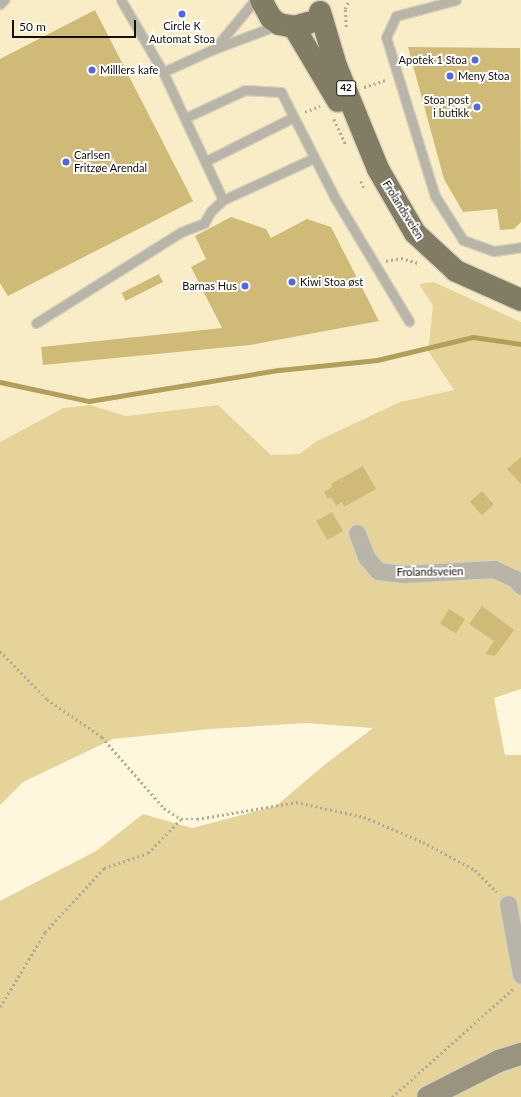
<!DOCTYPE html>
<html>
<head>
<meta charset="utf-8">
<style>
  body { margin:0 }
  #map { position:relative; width:521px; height:1097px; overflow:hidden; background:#fef7de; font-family:Lato,sans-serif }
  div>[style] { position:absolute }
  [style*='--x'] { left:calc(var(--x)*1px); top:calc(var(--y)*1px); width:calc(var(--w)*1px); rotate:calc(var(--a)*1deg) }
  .built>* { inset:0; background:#f9edc7 }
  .green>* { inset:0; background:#e5d39a }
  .stream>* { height:5px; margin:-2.5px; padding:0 2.5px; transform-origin:2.5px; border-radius:2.5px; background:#b39e5c }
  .building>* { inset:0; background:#cfba77; transform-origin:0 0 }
  .path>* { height:2.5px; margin-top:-1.25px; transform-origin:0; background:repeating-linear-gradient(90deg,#afaa96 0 2px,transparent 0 5px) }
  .roads { filter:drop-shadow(1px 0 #d8d2bb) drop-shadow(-1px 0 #d8d2bb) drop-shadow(0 1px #d8d2bb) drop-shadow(0 -1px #d8d2bb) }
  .lane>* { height:9px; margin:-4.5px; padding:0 4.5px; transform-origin:4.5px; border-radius:4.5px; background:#b8b4a7 }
  .street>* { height:17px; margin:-8.5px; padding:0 8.5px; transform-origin:8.5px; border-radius:8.5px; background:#b8b4a7 }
  .secondary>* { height:22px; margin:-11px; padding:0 11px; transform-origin:11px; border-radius:11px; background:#999380 }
  .primary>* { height:22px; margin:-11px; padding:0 11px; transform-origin:11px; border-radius:11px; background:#837c65 }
  .dots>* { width:11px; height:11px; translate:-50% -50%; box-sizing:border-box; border:2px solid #fff; border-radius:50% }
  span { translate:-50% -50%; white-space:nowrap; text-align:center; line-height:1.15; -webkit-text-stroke:4px #fff; paint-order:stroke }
  .shield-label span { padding:1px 3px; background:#fff; border:1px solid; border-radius:3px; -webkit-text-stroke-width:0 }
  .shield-label { font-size:10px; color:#131006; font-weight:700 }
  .poi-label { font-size:11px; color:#131006 }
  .right { translate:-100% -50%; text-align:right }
  .left { translate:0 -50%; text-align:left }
  .street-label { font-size:11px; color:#131006 }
  .scale { position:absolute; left:12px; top:20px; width:124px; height:18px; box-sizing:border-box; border:2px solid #131006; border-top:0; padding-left:5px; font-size:12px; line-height:14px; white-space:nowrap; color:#131006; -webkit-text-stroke:3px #fff; paint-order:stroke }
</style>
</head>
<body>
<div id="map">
  <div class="built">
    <div style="clip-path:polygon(0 0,521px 0,521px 322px,434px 282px,419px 284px,433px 306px,428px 351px,455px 390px,400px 402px,317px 441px,299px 454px,271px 455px,218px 405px,126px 416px,90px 405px,63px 408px,0 442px)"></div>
  </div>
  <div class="green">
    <div style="clip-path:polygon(434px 282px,521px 322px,521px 689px,494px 698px,505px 755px,521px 755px,521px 1097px,0 1097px,0 901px,96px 851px,143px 814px,192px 828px,276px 806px,323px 766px,373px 728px,306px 723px,210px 729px,113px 739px,23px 782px,0 805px,0 442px,63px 408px,90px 405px,126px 416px,218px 405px,271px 455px,299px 454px,317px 441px,400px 402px,454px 390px,428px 351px,433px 306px,419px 284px)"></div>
  </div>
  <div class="stream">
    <div style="--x:0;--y:382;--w:91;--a:12.1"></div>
    <div style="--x:89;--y:401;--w:193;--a:-9.3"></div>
    <div style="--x:279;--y:370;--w:99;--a:-5.8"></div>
    <div style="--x:377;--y:360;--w:99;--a:-13.5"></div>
    <div style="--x:473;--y:337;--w:49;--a:8.3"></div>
  </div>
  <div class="building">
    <div style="clip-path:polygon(95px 10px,193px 201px,8px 296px,0 283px,0 59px)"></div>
    <div style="clip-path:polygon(408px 47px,520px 48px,521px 222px,514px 229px,500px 230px,497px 209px,463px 212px,444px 179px)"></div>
    <div style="clip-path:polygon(231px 217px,266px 229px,271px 238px,307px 219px,331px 227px,379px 321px,250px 345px,43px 365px,41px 347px,222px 328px,191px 267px,206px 259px,195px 236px)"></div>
    <div style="left:159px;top:274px;width:9px;height:42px;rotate:63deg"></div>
    <div style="clip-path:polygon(521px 457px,521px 484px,507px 469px)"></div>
    <div style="clip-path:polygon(363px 466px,376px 489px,344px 507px,342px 502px,336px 506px,331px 497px,328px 499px,324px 492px,332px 487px,331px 484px)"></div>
    <div style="left:482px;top:491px;width:18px;height:16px;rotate:49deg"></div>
    <div style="left:332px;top:512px;width:22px;height:18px;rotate:60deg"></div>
    <div style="clip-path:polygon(482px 606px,514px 630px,495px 656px,485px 654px,494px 641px,469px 624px)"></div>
    <div style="left:449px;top:609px;width:19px;height:17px;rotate:32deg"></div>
  </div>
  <div class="path">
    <div style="--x:346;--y:27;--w:18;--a:-93"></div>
    <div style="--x:345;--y:9;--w:10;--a:-66"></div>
    <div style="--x:364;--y:87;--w:23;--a:-18"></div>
    <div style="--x:305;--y:112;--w:16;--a:-22"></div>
    <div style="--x:334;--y:119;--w:29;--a:65"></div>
    <div style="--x:361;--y:181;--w:10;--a:66"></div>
    <div style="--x:386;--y:261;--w:15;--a:-11"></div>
    <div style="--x:401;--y:258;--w:18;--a:16"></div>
    <div style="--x:0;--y:651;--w:67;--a:45.6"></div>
    <div style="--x:47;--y:699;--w:67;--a:34.6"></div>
    <div style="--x:102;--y:737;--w:94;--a:48.9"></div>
    <div style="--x:164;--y:808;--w:20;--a:33"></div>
    <div style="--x:181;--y:819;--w:16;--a:0"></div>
    <div style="--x:197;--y:819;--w:100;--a:-9.7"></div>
    <div style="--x:296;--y:802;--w:70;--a:12.4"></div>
    <div style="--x:364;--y:817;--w:64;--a:23"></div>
    <div style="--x:423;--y:842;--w:59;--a:28.3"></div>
    <div style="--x:475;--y:870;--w:31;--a:45"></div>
    <div style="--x:0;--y:1007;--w:87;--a:-59"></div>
    <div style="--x:45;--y:932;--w:87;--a:-47.3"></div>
    <div style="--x:104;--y:868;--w:46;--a:-18.8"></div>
    <div style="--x:148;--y:853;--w:47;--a:-45.9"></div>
    <div style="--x:392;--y:1097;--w:162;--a:-41.8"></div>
  </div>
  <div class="roads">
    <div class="lane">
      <div style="--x:456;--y:0;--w:62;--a:165.1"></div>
      <div style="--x:396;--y:16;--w:23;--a:115"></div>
      <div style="--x:386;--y:37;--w:166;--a:72.9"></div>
      <div style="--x:435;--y:196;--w:52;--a:57.5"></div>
      <div style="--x:463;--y:240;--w:33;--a:20"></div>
      <div style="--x:494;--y:251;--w:27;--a:-8"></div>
      <div style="--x:0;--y:4;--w:6;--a:-45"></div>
      <div style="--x:215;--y:48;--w:62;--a:-50.2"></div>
      <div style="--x:163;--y:72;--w:56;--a:-24.3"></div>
      <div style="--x:214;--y:49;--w:68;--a:-20.6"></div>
      <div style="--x:185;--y:118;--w:66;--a:-25"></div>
      <div style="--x:245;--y:90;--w:36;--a:3"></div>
      <div style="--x:281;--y:92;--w:119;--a:63"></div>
      <div style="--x:335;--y:198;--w:144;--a:59"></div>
      <div style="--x:206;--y:161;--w:98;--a:-26.6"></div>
      <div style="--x:223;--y:200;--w:100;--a:-24.8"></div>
      <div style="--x:36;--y:323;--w:171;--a:-32.1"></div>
      <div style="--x:181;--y:232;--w:25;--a:-21"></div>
      <div style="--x:204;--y:223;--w:14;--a:-60"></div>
      <div style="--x:211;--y:211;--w:16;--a:-43"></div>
      <div style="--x:223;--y:200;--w:141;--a:-115.1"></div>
      <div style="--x:163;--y:72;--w:83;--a:-120.3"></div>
    </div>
    <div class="street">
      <div style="--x:357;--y:533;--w:26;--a:69"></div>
      <div style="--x:366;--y:557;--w:18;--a:49"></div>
      <div style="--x:378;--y:571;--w:24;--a:7"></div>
      <div style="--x:402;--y:574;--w:92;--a:-3.1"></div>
      <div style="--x:494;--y:569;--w:23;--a:25"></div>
      <div style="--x:515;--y:579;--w:9;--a:49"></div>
      <div style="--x:508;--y:904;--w:72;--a:79.6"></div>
    </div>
    <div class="secondary">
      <div style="--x:428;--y:1097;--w:80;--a:-26.9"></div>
      <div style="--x:499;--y:1061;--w:23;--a:-18"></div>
    </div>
    <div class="primary">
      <div style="--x:261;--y:0;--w:21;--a:61"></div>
      <div style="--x:271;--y:18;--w:10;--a:37"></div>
      <div style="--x:279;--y:24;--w:15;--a:11"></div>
      <div style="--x:294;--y:27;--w:15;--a:-16"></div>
      <div style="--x:320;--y:12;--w:56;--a:73.5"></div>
      <div style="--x:336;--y:66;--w:111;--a:67.8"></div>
      <div style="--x:378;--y:169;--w:74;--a:60"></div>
      <div style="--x:415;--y:233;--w:56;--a:42.8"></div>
      <div style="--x:456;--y:271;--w:71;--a:24"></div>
      <div style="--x:294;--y:27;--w:86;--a:59.3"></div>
    </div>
  </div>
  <div class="dots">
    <div style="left:182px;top:14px;background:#5567dd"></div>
    <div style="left:475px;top:60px;background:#5567dd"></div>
    <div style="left:92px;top:70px;background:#5567dd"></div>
    <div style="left:450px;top:76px;background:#5567dd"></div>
    <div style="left:477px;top:107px;background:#5567dd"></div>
    <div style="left:66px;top:162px;background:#5567dd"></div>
    <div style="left:292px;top:282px;background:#5567dd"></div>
    <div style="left:245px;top:286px;background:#5567dd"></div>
  </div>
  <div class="shield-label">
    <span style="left:346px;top:88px">42</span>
  </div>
  <div class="poi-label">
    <span style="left:182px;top:33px">Circle K<br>Automat Stoa</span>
    <span class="right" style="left:467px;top:60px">Apotek 1 Stoa</span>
    <span class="left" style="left:100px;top:70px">Milllers kafe</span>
    <span class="left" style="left:458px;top:76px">Meny Stoa</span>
    <span class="right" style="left:469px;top:107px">Stoa post<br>i butikk</span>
    <span class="left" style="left:74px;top:162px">Carlsen<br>Fritzøe Arendal</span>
    <span class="left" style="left:300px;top:282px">Kiwi Stoa øst</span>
    <span class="right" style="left:237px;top:286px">Barnas Hus</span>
  </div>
  <div class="street-label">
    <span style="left:403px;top:210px;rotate:58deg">Frolandsveien</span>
    <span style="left:430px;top:572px;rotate:-1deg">Frolandsveien</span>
  </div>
  <div class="scale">50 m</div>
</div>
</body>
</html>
